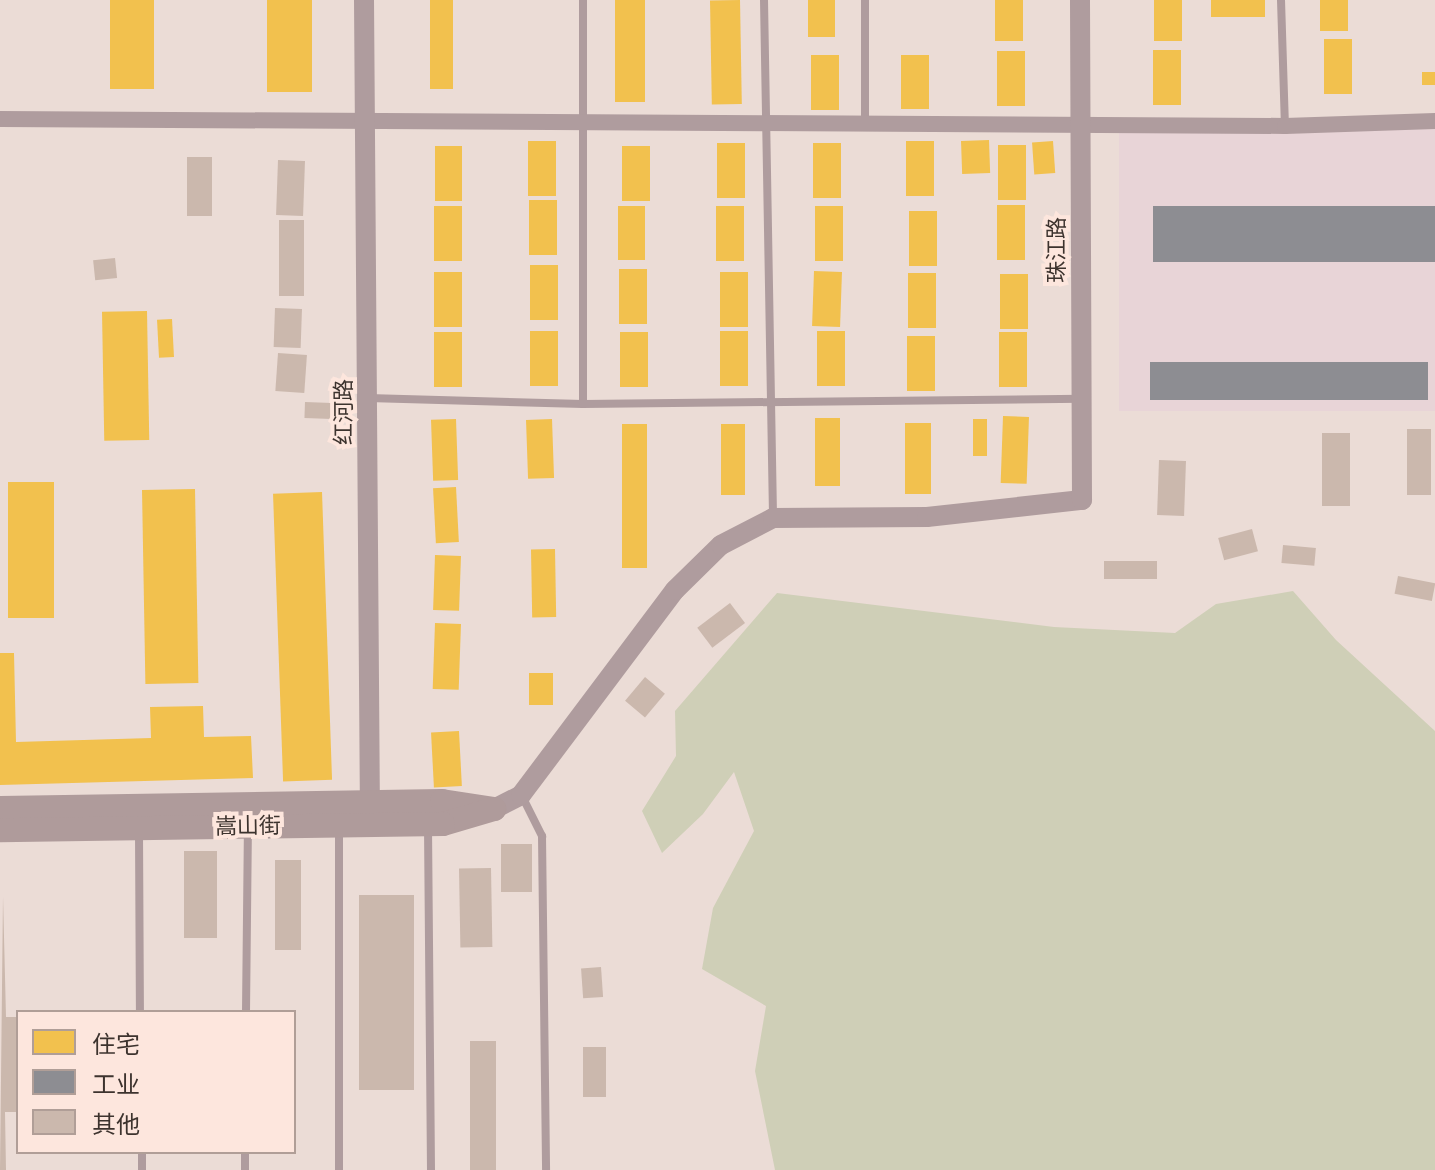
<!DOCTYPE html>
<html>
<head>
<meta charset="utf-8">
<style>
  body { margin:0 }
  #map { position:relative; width:1435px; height:1170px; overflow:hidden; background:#ebdcd6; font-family:Helvetica,"Noto Sans SC",sans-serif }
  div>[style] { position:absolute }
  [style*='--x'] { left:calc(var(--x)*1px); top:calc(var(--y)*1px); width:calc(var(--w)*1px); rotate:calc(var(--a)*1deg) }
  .industrial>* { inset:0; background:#e8d4d7; transform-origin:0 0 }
  .green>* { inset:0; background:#cfcfb7 }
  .homes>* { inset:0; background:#f2c14e; transform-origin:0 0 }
  .industry>* { inset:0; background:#8d8d92; transform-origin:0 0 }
  .building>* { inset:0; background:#cbb8ad; transform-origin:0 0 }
  .service>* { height:8px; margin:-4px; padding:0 4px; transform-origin:4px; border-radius:4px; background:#af9c9e }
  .minor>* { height:16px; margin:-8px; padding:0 8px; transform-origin:8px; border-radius:8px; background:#af9c9e }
  .tertiary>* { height:20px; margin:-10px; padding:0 10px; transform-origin:10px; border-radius:10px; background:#af9c9e }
  .secondary>* { height:24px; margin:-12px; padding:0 12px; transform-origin:12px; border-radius:12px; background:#af9b9b }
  span { translate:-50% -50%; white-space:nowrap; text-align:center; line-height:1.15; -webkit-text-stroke:8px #fde6dd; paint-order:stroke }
  .street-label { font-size:22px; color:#3d332e }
  .legend { position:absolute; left:16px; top:1010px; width:280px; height:144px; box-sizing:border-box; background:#fde6dd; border:2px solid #b09e97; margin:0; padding:10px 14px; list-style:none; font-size:24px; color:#3d332e }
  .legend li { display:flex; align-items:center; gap:16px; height:40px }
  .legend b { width:40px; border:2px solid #b09e97 }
</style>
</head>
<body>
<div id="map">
  <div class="industrial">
    <div style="left:1119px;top:124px;width:316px;height:287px"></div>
  </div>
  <div class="green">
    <div style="clip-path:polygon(1293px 591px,1336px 640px,1435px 731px,1435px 1170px,775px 1170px,755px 1071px,766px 1006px,702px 969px,713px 908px,754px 831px,734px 772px,703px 814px,662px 853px,642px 811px,676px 756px,675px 711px,777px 593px,1054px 627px,1175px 633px,1216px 604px)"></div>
  </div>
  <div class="homes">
    <div style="left:110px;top:0;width:44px;height:89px"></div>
    <div style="left:267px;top:0;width:45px;height:92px"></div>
    <div style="left:430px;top:0;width:23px;height:89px"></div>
    <div style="left:615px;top:0;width:30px;height:102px"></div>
    <div style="left:740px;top:0;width:104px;height:30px;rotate:89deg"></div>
    <div style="left:808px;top:0;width:27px;height:37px"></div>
    <div style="left:995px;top:0;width:28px;height:41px"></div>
    <div style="left:1154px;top:0;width:28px;height:41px"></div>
    <div style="left:1211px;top:0;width:54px;height:17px"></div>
    <div style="left:1320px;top:0;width:28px;height:31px"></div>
    <div style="left:1324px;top:39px;width:28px;height:55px"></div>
    <div style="left:1153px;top:50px;width:28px;height:55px"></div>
    <div style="left:997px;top:51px;width:28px;height:55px"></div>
    <div style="left:811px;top:55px;width:28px;height:55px"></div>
    <div style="left:901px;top:55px;width:28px;height:54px"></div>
    <div style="left:1435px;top:72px;width:13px;height:13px;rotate:90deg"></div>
    <div style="left:989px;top:140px;width:33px;height:28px;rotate:88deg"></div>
    <div style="left:528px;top:141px;width:28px;height:55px"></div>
    <div style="left:906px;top:141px;width:28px;height:55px"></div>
    <div style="left:1053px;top:141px;width:32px;height:21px;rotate:86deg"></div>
    <div style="left:717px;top:143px;width:28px;height:55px"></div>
    <div style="left:813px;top:143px;width:28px;height:55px"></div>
    <div style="left:998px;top:145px;width:28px;height:55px"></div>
    <div style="left:435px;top:146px;width:27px;height:55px"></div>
    <div style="left:622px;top:146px;width:28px;height:55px"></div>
    <div style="left:529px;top:200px;width:28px;height:55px"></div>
    <div style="left:997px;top:205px;width:28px;height:55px"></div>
    <div style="left:434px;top:206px;width:28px;height:55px"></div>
    <div style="left:618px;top:206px;width:27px;height:54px"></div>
    <div style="left:716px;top:206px;width:28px;height:55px"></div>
    <div style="left:815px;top:206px;width:28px;height:55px"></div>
    <div style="left:909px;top:211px;width:28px;height:55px"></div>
    <div style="left:530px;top:265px;width:28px;height:55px"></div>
    <div style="left:619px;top:269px;width:28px;height:55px"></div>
    <div style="left:814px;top:271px;width:28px;height:55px;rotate:2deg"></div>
    <div style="left:434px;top:272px;width:28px;height:55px"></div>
    <div style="left:720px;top:272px;width:28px;height:55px"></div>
    <div style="left:908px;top:273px;width:28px;height:55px"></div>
    <div style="left:1000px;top:274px;width:28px;height:55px"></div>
    <div style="left:147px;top:311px;width:129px;height:45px;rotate:89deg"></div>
    <div style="left:172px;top:319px;width:38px;height:15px;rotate:87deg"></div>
    <div style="left:530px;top:331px;width:28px;height:55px"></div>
    <div style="left:720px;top:331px;width:28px;height:55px"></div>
    <div style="left:817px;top:331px;width:28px;height:55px"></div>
    <div style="left:434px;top:332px;width:28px;height:55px"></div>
    <div style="left:620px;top:332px;width:28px;height:55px"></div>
    <div style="left:999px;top:332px;width:28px;height:55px"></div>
    <div style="left:907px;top:336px;width:28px;height:55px"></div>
    <div style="left:1003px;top:416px;width:26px;height:67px;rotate:2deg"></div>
    <div style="left:815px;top:418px;width:25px;height:68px"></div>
    <div style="left:456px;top:419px;width:61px;height:25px;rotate:88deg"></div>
    <div style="left:552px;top:419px;width:59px;height:26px;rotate:88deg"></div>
    <div style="left:973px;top:419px;width:14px;height:37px"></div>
    <div style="left:905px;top:423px;width:26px;height:71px"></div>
    <div style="left:622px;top:424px;width:25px;height:144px"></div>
    <div style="left:721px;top:424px;width:24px;height:71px"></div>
    <div style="left:8px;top:482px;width:46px;height:136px"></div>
    <div style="left:456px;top:487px;width:55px;height:23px;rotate:87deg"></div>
    <div style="left:195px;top:489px;width:194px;height:53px;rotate:89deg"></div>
    <div style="left:322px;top:492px;width:288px;height:49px;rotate:88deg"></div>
    <div style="left:555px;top:549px;width:68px;height:24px;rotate:89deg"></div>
    <div style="left:435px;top:555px;width:26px;height:55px;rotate:2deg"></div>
    <div style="left:435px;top:623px;width:26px;height:66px;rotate:2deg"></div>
    <div style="clip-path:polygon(0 653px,14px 653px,16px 742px,151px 738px,150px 707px,203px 706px,204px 737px,251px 736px,253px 778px,0 785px)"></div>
    <div style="left:529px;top:673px;width:24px;height:32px"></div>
    <div style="left:459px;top:731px;width:55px;height:28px;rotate:87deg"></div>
  </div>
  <div class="industry">
    <div style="left:1153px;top:206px;width:282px;height:56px"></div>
    <div style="left:1150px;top:362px;width:278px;height:38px"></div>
  </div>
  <div class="building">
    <div style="left:187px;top:157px;width:25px;height:59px"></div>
    <div style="left:278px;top:160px;width:27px;height:55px;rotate:2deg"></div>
    <div style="left:279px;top:220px;width:25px;height:76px"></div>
    <div style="left:115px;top:258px;width:20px;height:22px;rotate:84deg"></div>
    <div style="left:275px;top:308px;width:27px;height:39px;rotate:2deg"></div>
    <div style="left:278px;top:353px;width:29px;height:38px;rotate:4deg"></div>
    <div style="left:305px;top:402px;width:27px;height:16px;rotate:2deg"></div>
    <div style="left:1407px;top:429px;width:24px;height:66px"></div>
    <div style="left:1322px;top:433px;width:28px;height:73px"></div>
    <div style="left:1159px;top:460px;width:27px;height:55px;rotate:2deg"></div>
    <div style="left:1252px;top:529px;width:23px;height:35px;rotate:75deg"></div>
    <div style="left:1283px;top:545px;width:33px;height:18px;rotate:5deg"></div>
    <div style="left:1157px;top:561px;width:18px;height:53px;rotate:90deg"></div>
    <div style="left:1398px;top:576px;width:38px;height:18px;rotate:11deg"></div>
    <div style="left:730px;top:603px;width:25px;height:41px;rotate:53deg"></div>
    <div style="left:645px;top:677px;width:26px;height:31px;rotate:40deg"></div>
    <div style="left:501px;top:844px;width:31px;height:48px"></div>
    <div style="left:184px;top:851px;width:33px;height:87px"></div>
    <div style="left:275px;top:860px;width:26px;height:90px"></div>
    <div style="left:491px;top:868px;width:79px;height:32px;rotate:89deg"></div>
    <div style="left:359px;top:895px;width:55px;height:195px"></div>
    <div style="clip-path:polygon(3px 896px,6px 1017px,18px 1017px,18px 1112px,5px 1112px,6px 1170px,0 1170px)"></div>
    <div style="left:601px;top:967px;width:30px;height:20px;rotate:86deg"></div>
    <div style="left:470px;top:1041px;width:26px;height:129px"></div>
    <div style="left:583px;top:1047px;width:23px;height:50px"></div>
  </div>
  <div class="service">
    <div style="--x:583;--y:0;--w:404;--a:90"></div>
    <div style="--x:764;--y:0;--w:517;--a:89"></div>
    <div style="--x:1281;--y:0;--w:126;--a:88.2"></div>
    <div style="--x:865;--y:122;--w:122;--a:-90"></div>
    <div style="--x:368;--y:398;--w:215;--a:1.6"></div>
    <div style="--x:583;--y:404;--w:499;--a:-0.6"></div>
    <div style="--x:522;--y:796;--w:45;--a:63.4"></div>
    <div style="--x:542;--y:836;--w:334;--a:89.3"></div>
    <div style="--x:339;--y:827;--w:343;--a:90"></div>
    <div style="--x:428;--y:827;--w:343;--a:89.5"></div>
    <div style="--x:139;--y:833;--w:179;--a:89.7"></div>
    <div style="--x:246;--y:1012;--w:183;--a:-89.4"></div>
    <div style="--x:142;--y:1152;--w:18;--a:90"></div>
    <div style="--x:245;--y:1170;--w:18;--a:-90"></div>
  </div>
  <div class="minor">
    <div style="--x:0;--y:119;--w:1285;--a:0.31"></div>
    <div style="--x:1285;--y:126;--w:150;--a:-1.9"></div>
  </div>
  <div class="tertiary">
    <div style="--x:364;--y:0;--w:817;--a:89.58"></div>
    <div style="--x:494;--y:809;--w:30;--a:-27"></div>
    <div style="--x:521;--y:795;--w:256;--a:-53.1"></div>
    <div style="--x:675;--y:590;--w:64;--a:-44.4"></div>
    <div style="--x:721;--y:545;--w:59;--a:-27.4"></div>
    <div style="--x:773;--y:518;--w:154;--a:-0.4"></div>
    <div style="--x:927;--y:517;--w:156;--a:-6.3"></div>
    <div style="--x:1082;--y:500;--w:500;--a:-90.23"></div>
  </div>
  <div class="secondary">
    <div style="--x:0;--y:808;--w:442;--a:-0.9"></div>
    <div style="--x:442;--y:801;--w:53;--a:8.7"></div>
    <div style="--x:494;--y:809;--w:53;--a:163.6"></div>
    <div style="--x:443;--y:824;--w:443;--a:179.2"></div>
  </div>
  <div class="street-label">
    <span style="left:1057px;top:250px;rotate:-90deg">珠江路</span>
    <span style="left:344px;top:412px;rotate:-90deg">红河路</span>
    <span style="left:248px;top:826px;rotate:-1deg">嵩山街</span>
  </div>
  <ul class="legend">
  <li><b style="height:22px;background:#f2c14e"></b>住宅</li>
  <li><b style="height:22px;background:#8d8d92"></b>工业</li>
  <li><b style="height:22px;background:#cbb8ad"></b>其他</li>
  </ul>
</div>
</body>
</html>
